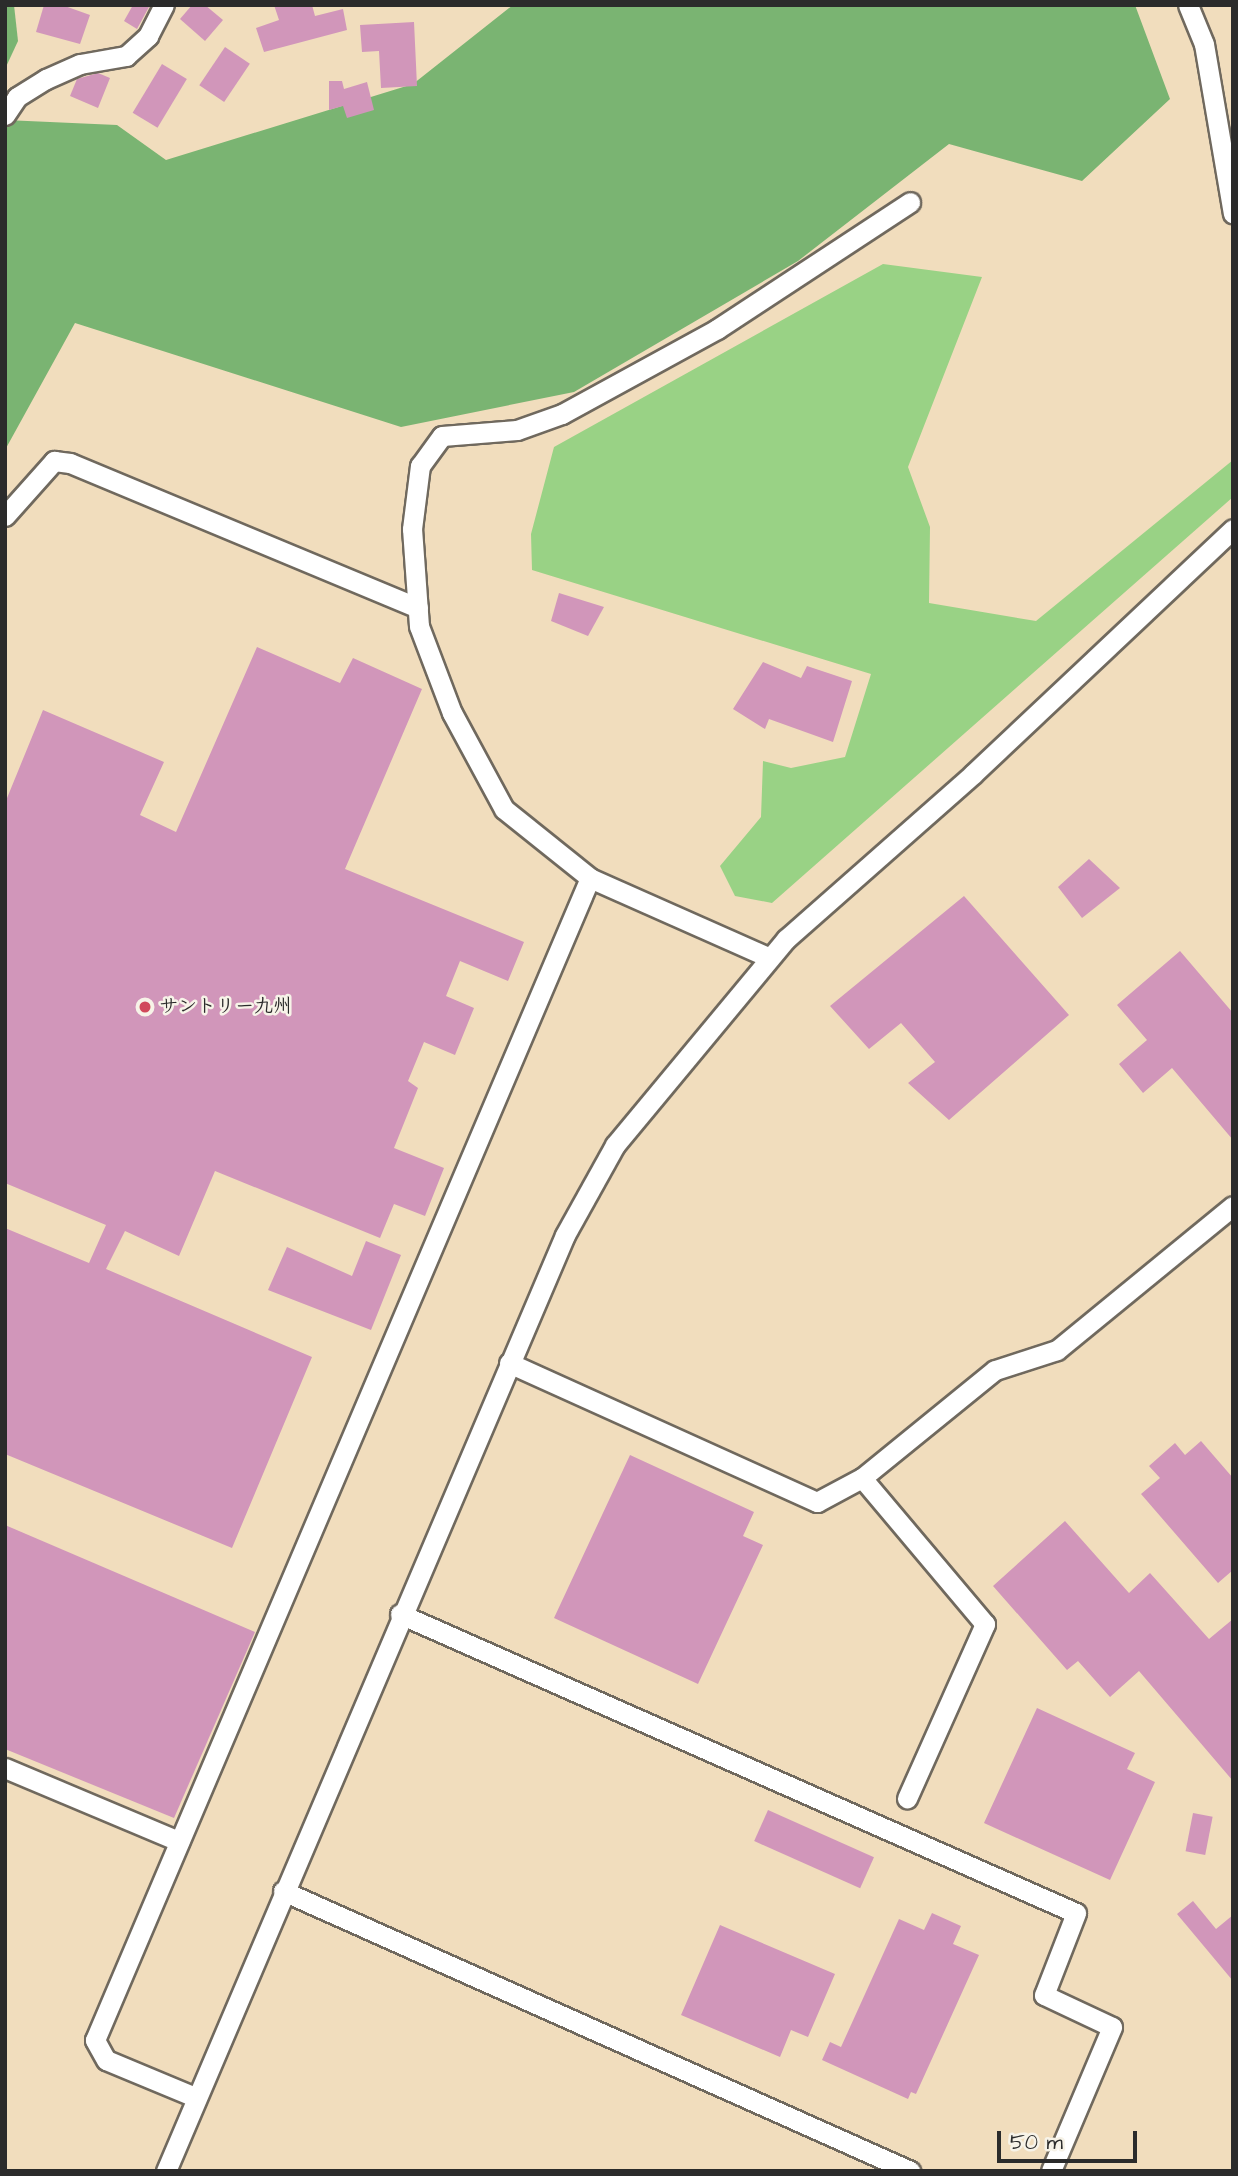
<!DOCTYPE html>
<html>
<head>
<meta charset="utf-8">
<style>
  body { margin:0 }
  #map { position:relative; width:1238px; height:2176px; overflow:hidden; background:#f1ddbd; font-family:"Architects Daughter","Klee One",sans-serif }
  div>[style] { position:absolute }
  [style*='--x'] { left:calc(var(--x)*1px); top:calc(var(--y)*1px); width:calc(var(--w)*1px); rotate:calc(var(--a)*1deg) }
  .green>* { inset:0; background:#99d285 }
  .forest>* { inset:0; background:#7ab472 }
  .building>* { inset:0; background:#d196ba; transform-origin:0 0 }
  .roads { filter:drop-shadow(2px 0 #70695e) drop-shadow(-2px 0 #70695e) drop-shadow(0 2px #70695e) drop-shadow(0 -2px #70695e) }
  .minor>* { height:19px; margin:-9.5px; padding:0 9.5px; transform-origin:9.5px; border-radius:9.5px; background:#fff }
  .dots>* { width:19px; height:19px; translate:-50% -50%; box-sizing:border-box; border:4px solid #f7f3e8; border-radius:50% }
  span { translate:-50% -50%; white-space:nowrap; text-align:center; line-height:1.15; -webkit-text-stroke:5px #f7f3e8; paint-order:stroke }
  .poi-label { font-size:19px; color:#2b2b2b; font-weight:700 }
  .left { translate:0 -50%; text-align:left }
  .frame { position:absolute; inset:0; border:7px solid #2b2b2b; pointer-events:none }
  .scale { position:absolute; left:997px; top:2131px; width:140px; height:32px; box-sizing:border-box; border:4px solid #2b2b2b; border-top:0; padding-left:9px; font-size:21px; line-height:24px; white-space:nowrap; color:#2b2b2b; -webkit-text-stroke:5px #f7f3e8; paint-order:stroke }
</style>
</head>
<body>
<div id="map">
  <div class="green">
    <div style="clip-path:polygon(883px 264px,982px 277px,908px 467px,930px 527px,929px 603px,1036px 621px,1233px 460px,1233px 497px,772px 903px,735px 896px,720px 866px,761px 817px,763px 761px,791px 768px,845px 757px,871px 674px,532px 570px,531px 534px,554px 447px)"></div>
  </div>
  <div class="forest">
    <div style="clip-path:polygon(5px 5px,14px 5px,18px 41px,5px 69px)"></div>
    <div style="clip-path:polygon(513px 5px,1135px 5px,1170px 99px,1082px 181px,949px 144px,798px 261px,574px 392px,401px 427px,75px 323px,5px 450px,5px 120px,117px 125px,166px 160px,413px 84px)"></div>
  </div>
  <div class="building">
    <div style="clip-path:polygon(44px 5px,62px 5px,90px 15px,80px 44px,36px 32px)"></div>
    <div style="clip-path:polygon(133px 5px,150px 5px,137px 29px,124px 21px)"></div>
    <div style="clip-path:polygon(192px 5px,205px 5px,223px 20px,205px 41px,180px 19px)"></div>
    <div style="clip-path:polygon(274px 5px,312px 5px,315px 16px,343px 9px,347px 30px,264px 52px,256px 28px,279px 20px)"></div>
    <div style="clip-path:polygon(414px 22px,417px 86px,381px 88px,379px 51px,362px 52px,360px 25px)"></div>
    <div style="left:225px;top:47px;width:30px;height:46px;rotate:34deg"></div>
    <div style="left:162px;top:64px;width:29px;height:57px;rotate:31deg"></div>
    <div style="clip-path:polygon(98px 73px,110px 78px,98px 108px,70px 96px,77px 79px)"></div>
    <div style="clip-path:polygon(329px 81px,342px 81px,344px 89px,367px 82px,374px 110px,347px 118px,343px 106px,329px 110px)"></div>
    <div style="clip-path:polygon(559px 593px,604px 607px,588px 636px,551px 621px)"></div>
    <div style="clip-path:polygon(257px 647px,340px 683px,353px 658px,422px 689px,345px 869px,524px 942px,508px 981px,460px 961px,446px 996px,474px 1008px,455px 1055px,424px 1042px,408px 1081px,418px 1088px,394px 1148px,444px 1168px,425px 1216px,394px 1204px,380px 1238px,215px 1171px,179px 1256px,125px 1231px,106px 1269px,312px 1357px,232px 1548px,5px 1454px,5px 1228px,89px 1263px,106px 1225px,5px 1183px,5px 803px,43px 710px,164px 762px,140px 815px,176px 832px)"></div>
    <div style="clip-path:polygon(763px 662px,801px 678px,807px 666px,852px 681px,833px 742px,769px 719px,765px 729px,733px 709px)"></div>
    <div style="clip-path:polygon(1089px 859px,1120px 888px,1082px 918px,1058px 887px)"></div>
    <div style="clip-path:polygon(964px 896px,1069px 1015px,949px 1120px,908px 1083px,935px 1062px,901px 1023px,869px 1049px,830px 1006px)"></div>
    <div style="clip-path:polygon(1180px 951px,1233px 1013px,1233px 1140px,1172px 1068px,1143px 1093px,1119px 1064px,1147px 1040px,1117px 1005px)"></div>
    <div style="clip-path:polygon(366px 1241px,401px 1255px,371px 1330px,268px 1290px,287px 1247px,352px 1276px)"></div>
    <div style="clip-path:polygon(1201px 1441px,1233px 1478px,1233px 1570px,1218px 1583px,1141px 1494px,1160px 1478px,1149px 1466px,1175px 1443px,1185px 1455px)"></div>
    <div style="clip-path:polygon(630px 1455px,754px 1512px,743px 1536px,763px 1545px,698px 1684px,554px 1618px)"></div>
    <div style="clip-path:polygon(1065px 1521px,1129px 1593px,1150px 1573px,1209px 1639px,1233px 1619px,1233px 1781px,1139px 1671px,1110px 1697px,1078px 1661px,1067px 1670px,993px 1586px)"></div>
    <div style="clip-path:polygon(5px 1525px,255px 1632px,174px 1818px,5px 1749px)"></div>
    <div style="clip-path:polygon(1037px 1708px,1135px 1753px,1127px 1769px,1155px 1782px,1110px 1880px,984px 1823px)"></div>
    <div style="left:768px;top:1810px;width:116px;height:34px;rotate:24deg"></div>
    <div style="left:1193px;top:1813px;width:20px;height:39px;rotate:11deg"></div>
    <div style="clip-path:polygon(1193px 1901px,1216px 1929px,1233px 1915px,1233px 1981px,1177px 1914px)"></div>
    <div style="clip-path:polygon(932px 1913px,961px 1926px,953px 1944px,979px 1955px,916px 2094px,911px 2092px,908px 2099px,822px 2060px,830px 2042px,841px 2047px,899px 1919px,924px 1930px)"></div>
    <div style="clip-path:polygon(720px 1925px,835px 1974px,808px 2037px,791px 2030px,780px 2057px,681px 2015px)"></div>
  </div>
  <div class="roads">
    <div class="minor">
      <div style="--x:1188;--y:5;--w:42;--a:67.7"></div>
      <div style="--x:1204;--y:44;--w:172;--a:80.3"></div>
      <div style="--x:5;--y:115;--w:22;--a:-56"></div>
      <div style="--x:17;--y:97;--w:34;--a:-32"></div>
      <div style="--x:46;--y:79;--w:37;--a:-24"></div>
      <div style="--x:80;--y:64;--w:47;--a:-9.9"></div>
      <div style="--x:126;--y:56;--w:30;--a:-42"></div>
      <div style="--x:148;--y:36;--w:35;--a:-63"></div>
      <div style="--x:5;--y:516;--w:74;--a:-48.3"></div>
      <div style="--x:54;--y:461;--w:16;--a:7"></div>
      <div style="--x:70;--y:463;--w:377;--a:22.6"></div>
      <div style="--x:768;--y:957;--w:195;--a:-156.1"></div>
      <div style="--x:590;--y:878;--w:110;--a:-141.3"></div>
      <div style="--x:504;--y:809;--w:109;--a:-118.4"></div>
      <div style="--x:452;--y:713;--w:93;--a:-110.8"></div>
      <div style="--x:419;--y:626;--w:97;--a:-94.1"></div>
      <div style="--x:412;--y:529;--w:64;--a:-82.8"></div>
      <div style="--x:420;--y:466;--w:37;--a:-54"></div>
      <div style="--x:442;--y:436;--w:75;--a:-4.6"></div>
      <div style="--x:517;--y:430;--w:48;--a:-19.6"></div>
      <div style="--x:562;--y:414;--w:177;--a:-28.7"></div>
      <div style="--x:717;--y:329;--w:231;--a:-33.3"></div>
      <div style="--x:509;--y:1363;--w:338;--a:24.3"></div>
      <div style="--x:817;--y:1502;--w:51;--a:-28.1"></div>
      <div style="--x:862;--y:1478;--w:171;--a:-39.1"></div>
      <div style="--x:995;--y:1370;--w:65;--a:-17.9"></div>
      <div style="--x:1057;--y:1350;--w:227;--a:-39.3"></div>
      <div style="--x:862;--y:1478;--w:191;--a:49.9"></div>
      <div style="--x:985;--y:1624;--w:191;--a:114.1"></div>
      <div style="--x:400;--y:1614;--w:739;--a:23.86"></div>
      <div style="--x:1076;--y:1913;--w:88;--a:111.3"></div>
      <div style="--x:1044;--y:1995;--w:75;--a:25.2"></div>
      <div style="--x:1112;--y:2027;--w:156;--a:113"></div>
      <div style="--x:5;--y:1768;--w:189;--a:22.8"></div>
      <div style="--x:283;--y:1891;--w:687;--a:24.06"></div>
      <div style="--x:195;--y:2097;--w:96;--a:-157.4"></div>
      <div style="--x:106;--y:2060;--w:23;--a:-119"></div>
      <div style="--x:95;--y:2040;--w:1263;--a:-66.93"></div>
      <div style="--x:166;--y:2171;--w:1017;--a:-66.91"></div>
      <div style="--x:565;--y:1235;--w:103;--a:-60.9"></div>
      <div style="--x:615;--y:1145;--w:268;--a:-50.3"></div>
      <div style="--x:786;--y:939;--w:249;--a:-41.4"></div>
      <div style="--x:973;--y:774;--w:357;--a:-43.3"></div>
    </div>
  </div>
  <div class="dots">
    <div style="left:145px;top:1007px;background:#d1495b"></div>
  </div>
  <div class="poi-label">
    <span class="left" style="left:159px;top:1007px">サントリー九州</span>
  </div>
  <div class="frame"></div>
  <div class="scale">50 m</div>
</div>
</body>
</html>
